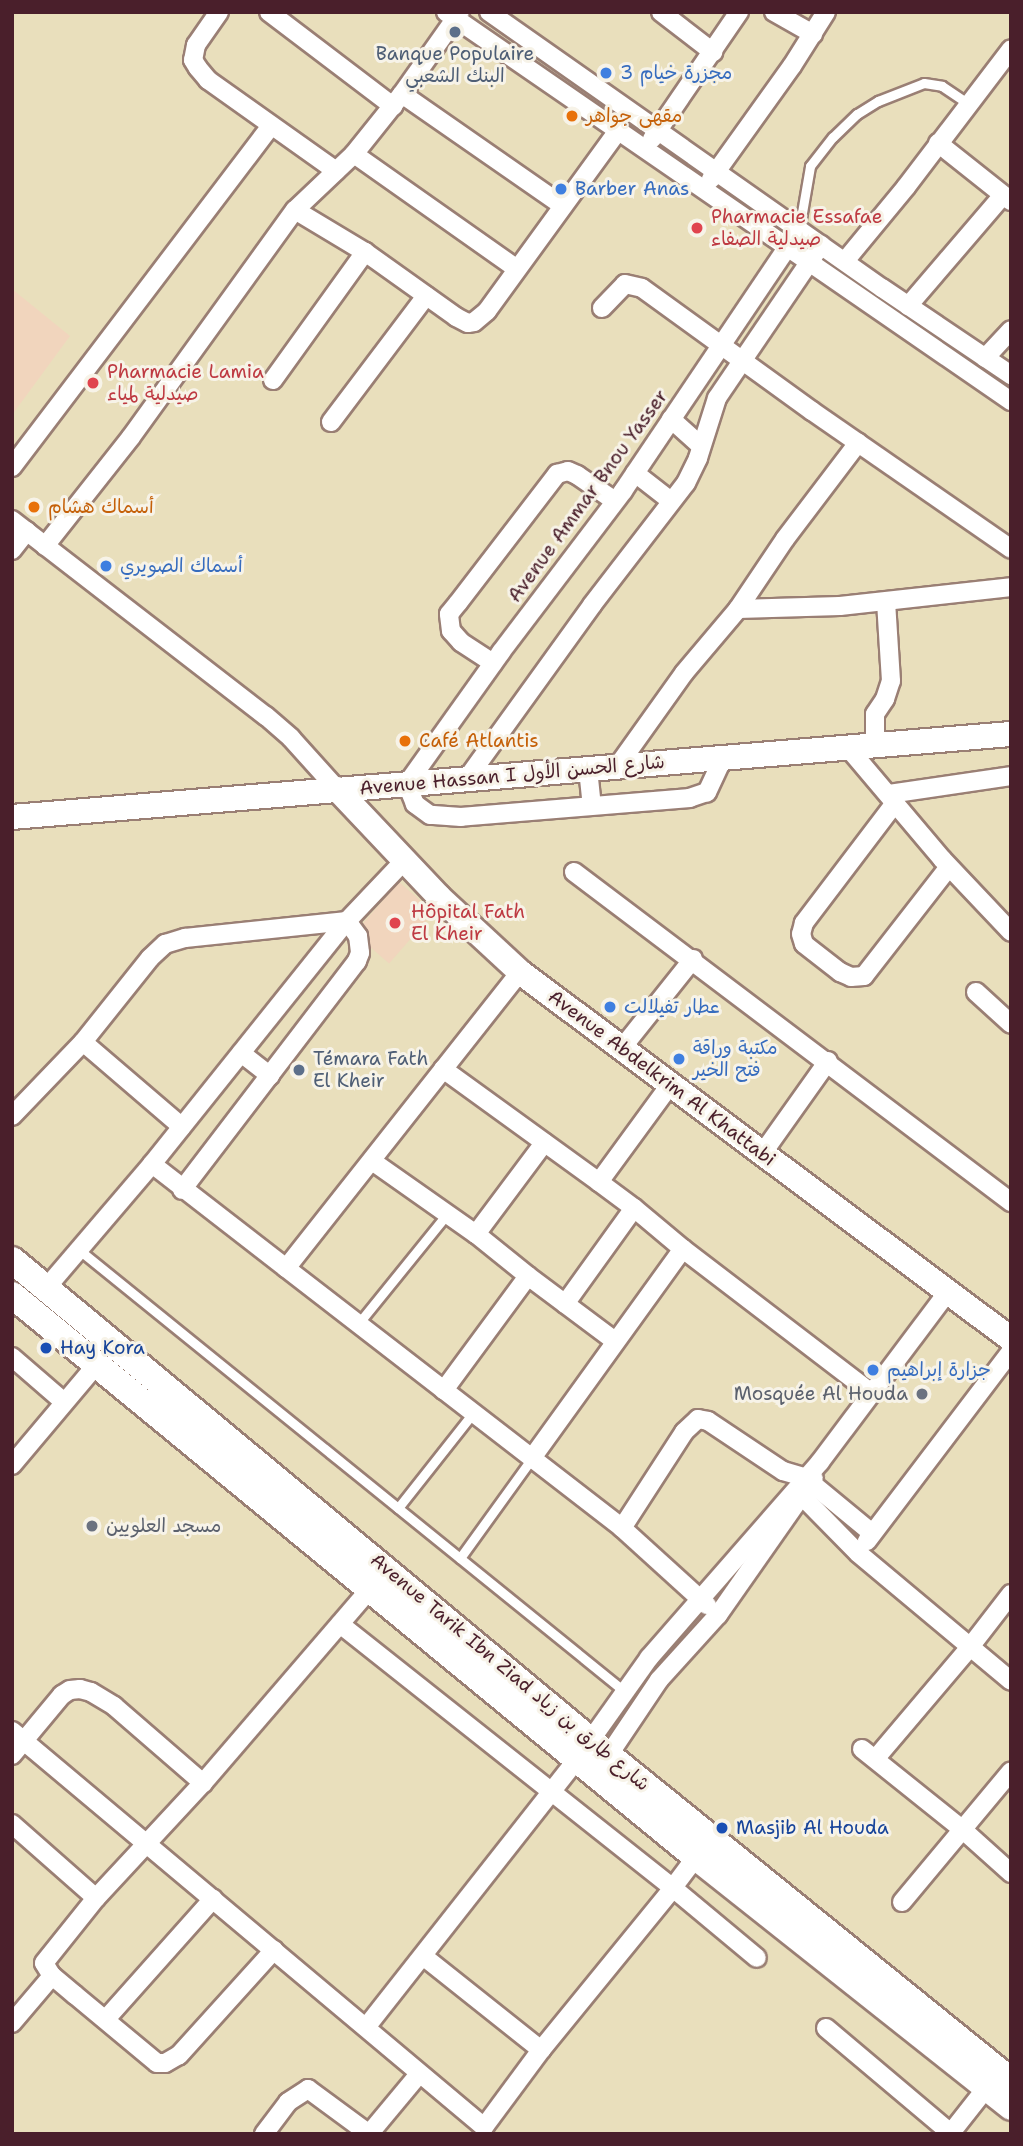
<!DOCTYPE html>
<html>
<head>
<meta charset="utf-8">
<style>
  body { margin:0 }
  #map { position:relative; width:1023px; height:2146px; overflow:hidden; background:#e9dfbc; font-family:"Shantell Sans","Playpen Sans Arabic",sans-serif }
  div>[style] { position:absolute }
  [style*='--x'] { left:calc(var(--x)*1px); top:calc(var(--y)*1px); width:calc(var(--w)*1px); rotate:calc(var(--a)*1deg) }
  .built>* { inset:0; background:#f1d5bd; transform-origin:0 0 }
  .roads { filter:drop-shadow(2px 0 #9a7f74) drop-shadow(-2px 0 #9a7f74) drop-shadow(0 2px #9a7f74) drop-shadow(0 -2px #9a7f74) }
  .lane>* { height:9px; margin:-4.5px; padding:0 4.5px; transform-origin:4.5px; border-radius:4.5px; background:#fff }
  .street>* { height:18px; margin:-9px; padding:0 9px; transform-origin:9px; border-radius:9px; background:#fff }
  .secondary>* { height:24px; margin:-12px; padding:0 12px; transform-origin:12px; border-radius:12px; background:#fff }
  .primary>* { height:26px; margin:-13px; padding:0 13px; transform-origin:13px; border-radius:13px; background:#fff }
  .dots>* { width:19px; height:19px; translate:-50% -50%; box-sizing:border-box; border:4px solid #f7f3e8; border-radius:50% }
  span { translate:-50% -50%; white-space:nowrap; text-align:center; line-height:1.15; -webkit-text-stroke:6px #f7f3e8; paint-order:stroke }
  .service-label { font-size:19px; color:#4e5e75 }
  .left { translate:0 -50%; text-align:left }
  .shop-label { font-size:19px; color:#366cbe }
  .food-label { font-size:19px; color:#c56008 }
  .health-label { font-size:19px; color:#be3a42 }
  .street-label { font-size:19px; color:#4a1f2b }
  .transit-label { font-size:19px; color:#164399 }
  .worship-label { font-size:19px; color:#5b616d }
  .right { translate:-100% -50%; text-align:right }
  .frame { position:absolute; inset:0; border:14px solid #4a1f2b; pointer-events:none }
</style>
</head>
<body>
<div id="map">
  <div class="built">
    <div style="clip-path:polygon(12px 289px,70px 336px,12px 415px)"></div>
    <div style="left:399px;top:882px;width:46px;height:68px;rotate:41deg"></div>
  </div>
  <div class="roads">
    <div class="lane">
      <div style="--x:799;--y:230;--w:65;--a:-80.2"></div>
      <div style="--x:810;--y:166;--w:37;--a:-52"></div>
      <div style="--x:833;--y:137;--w:33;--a:-44"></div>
      <div style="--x:857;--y:114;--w:25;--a:-32"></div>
      <div style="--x:878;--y:101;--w:49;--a:-21.4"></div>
      <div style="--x:924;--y:83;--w:18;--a:9"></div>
      <div style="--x:942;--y:86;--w:30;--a:34"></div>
      <div style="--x:78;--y:1249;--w:702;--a:38.99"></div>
      <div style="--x:358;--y:1324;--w:141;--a:-51"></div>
      <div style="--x:398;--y:1508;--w:121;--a:-51.7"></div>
      <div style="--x:460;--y:1558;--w:123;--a:-54.2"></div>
    </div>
    <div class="street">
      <div style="--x:219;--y:12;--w:40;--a:124.9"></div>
      <div style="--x:196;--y:45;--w:15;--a:101"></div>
      <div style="--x:193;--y:60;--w:9;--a:58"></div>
      <div style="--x:198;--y:68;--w:16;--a:50"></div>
      <div style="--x:208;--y:80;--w:157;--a:35.4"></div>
      <div style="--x:269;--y:12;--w:156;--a:37.2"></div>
      <div style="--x:446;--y:12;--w:686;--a:34.55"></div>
      <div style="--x:489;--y:12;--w:480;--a:35.1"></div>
      <div style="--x:882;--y:288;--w:156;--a:34"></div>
      <div style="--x:661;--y:12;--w:66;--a:37.6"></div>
      <div style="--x:774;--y:12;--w:45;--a:29.4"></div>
      <div style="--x:402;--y:94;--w:196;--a:34.8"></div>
      <div style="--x:652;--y:139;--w:154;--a:-55.6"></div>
      <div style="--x:938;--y:143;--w:93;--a:38.5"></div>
      <div style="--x:354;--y:154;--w:199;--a:35.2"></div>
      <div style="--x:711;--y:179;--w:139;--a:-54.4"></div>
      <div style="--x:792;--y:66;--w:64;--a:-57.8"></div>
      <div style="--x:295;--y:210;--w:82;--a:31"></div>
      <div style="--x:365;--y:252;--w:112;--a:35.5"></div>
      <div style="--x:456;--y:317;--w:13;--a:27"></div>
      <div style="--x:468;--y:323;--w:6;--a:-9"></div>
      <div style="--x:474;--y:322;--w:17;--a:-40"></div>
      <div style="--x:487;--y:311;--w:223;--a:-54"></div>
      <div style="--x:845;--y:261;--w:96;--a:-50.5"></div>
      <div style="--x:906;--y:187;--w:173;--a:-52.7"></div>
      <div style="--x:908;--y:306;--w:146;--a:-49.4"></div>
      <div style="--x:602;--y:308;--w:33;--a:-46"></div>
      <div style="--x:625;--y:284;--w:17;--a:13"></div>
      <div style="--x:642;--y:288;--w:210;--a:35.9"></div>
      <div style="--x:812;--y:411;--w:242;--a:34.7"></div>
      <div style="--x:985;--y:358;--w:38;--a:-47"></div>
      <div style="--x:273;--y:380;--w:158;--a:-54.3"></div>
      <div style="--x:671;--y:419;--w:40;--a:42"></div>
      <div style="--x:331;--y:422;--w:158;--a:-53"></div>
      <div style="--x:12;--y:467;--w:428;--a:-52.8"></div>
      <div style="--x:635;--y:473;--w:46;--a:37.9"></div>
      <div style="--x:12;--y:520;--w:321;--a:37.7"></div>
      <div style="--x:266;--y:716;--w:33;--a:41"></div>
      <div style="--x:291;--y:738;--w:69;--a:48"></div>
      <div style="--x:45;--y:546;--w:139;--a:-51.7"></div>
      <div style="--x:131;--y:437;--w:280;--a:-54.2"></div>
      <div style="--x:295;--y:210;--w:81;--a:-43.5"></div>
      <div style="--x:354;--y:154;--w:77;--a:-51.3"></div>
      <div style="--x:402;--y:94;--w:100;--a:-54.7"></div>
      <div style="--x:12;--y:550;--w:24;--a:-52"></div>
      <div style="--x:738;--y:609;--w:84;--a:-56.1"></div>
      <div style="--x:785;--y:539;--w:121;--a:-52.8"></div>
      <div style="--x:493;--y:663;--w:38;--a:-147"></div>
      <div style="--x:461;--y:642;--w:15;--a:-132"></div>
      <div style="--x:451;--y:631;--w:17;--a:-97"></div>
      <div style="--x:449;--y:614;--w:14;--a:-51"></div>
      <div style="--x:458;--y:603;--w:163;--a:-52.5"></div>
      <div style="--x:557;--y:474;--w:11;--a:-15"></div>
      <div style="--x:568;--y:471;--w:10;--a:24"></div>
      <div style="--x:577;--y:475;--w:46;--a:34.4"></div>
      <div style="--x:875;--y:748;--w:34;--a:-90"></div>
      <div style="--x:875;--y:714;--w:18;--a:-56"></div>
      <div style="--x:885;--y:699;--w:19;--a:-72"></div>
      <div style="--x:891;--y:681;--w:79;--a:-93.6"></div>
      <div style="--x:850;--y:750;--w:143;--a:49.8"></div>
      <div style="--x:942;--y:859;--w:100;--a:46.6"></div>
      <div style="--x:723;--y:758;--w:38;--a:115"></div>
      <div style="--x:707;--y:792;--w:18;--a:161"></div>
      <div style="--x:690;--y:798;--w:230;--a:175.3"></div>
      <div style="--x:461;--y:817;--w:31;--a:-176"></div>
      <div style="--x:430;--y:815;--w:19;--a:-144"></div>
      <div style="--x:415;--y:804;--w:22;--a:-112"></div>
      <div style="--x:407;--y:784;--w:162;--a:-54.5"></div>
      <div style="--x:501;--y:652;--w:202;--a:-52.8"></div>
      <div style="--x:623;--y:491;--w:315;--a:-56"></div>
      <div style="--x:617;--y:767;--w:115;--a:-54.5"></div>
      <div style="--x:684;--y:673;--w:84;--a:-49.8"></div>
      <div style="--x:738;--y:609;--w:102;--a:-1.7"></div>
      <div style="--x:840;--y:606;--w:172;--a:-6.3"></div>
      <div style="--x:588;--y:769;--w:36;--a:84"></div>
      <div style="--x:466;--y:780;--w:216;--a:-54.2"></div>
      <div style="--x:592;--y:605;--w:154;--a:-52.4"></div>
      <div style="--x:686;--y:483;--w:28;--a:-64"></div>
      <div style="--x:698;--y:458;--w:63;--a:-72.4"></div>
      <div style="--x:717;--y:398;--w:185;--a:-55.8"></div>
      <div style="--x:889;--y:794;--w:123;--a:-8.4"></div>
      <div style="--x:895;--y:803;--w:151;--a:127.2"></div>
      <div style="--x:804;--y:923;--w:11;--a:105"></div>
      <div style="--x:801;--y:934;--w:10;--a:73"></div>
      <div style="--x:804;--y:944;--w:46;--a:37.9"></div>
      <div style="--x:840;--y:972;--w:12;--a:24"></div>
      <div style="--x:851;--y:977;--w:13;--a:-4"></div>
      <div style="--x:864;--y:976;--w:138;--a:-52.1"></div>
      <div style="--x:574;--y:872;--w:548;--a:37.06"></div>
      <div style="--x:520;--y:972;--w:377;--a:128.3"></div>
      <div style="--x:286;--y:1268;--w:425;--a:37.7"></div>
      <div style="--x:622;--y:1528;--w:114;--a:-57.1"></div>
      <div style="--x:684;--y:1432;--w:19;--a:-43"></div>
      <div style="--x:698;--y:1419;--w:10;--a:11"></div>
      <div style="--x:708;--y:1421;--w:90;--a:33.7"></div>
      <div style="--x:783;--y:1471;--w:22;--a:16"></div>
      <div style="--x:804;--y:1477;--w:88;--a:39.5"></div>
      <div style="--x:976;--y:992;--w:47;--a:42.4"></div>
      <div style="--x:83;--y:1042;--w:130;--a:40.6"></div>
      <div style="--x:622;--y:1048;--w:114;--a:-51.4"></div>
      <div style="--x:241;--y:1053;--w:37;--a:38"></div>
      <div style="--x:443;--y:1069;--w:193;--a:35.9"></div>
      <div style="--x:599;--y:1182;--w:120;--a:-53.8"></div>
      <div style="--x:12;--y:1116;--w:103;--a:-46.2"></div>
      <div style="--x:83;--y:1042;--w:107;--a:-51.4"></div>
      <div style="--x:150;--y:958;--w:21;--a:-43"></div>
      <div style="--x:165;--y:944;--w:21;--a:-17"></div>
      <div style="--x:185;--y:938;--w:163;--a:-6"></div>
      <div style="--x:347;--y:921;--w:19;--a:54"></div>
      <div style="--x:358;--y:936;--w:17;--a:83"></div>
      <div style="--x:360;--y:953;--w:9;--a:111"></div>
      <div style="--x:357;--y:961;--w:288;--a:127.4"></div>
      <div style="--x:762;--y:1154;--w:114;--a:-54.6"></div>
      <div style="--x:372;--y:1161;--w:127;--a:35.1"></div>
      <div style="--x:476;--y:1234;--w:67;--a:38.9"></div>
      <div style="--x:528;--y:1276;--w:142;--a:126.4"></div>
      <div style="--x:152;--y:1164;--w:170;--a:37.8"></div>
      <div style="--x:599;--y:1182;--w:44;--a:36.6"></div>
      <div style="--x:476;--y:1234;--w:114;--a:-53.2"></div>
      <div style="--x:683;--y:1249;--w:235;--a:37.4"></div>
      <div style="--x:528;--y:1276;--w:109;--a:36.8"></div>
      <div style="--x:47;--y:1287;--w:162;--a:-49.5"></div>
      <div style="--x:152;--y:1164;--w:312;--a:-51.3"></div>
      <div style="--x:347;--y:921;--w:83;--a:-46.5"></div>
      <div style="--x:12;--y:1357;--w:69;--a:40.9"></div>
      <div style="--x:532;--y:1458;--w:258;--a:-54.2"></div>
      <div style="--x:683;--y:1249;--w:64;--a:-140.1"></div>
      <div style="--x:634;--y:1208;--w:118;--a:125.7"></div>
      <div style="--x:12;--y:1465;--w:132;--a:-49.9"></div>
      <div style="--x:797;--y:1491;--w:87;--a:45.5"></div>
      <div style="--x:858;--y:1553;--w:199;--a:39.9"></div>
      <div style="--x:622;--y:1528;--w:115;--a:42.2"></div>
      <div style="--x:867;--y:1541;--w:238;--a:-52.8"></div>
      <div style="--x:12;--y:1731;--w:616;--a:40"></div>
      <div style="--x:484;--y:2127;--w:96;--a:-53.5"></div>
      <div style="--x:541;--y:2050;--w:209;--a:-50.8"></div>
      <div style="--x:673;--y:1888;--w:425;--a:-141.6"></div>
      <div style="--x:862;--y:1749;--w:128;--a:38.7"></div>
      <div style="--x:962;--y:1829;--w:66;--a:41.9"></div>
      <div style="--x:12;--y:1755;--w:78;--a:-50.2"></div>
      <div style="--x:62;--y:1695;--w:9;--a:-32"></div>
      <div style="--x:70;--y:1690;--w:10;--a:-6"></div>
      <div style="--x:80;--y:1689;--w:11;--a:15"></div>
      <div style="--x:91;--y:1692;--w:27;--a:31"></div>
      <div style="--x:114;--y:1706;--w:118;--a:40.9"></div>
      <div style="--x:876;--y:1758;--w:145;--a:-49.7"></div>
      <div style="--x:970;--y:1647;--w:67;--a:-52.3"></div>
      <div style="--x:604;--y:1762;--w:99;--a:-56.1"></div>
      <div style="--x:659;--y:1680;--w:88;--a:-47.8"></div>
      <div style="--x:718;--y:1615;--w:167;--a:-55"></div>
      <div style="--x:12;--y:1824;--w:112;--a:41.4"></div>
      <div style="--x:696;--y:1857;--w:39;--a:127"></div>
      <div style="--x:673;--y:1888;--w:109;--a:39.8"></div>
      <div style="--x:902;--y:1902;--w:170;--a:-50.2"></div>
      <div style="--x:274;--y:1950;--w:142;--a:132.1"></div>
      <div style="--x:179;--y:2055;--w:16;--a:150"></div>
      <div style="--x:165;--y:2063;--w:8;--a:180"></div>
      <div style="--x:157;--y:2063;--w:107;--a:-140.3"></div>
      <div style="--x:75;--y:1995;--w:30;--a:-140"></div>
      <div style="--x:52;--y:1976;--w:15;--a:-122"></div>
      <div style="--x:44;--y:1963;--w:83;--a:-51.3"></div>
      <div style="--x:96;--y:1898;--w:157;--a:-47.1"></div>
      <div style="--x:203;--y:1783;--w:257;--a:-49.3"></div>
      <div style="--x:423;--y:1956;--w:151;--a:38.5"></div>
      <div style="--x:106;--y:2019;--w:161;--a:-48.3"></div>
      <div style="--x:12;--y:2023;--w:62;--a:-49.6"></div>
      <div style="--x:367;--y:2026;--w:341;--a:-51.8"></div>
      <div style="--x:578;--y:1758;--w:123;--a:-54.6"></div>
      <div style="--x:649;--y:1658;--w:260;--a:-48.9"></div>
      <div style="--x:820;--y:1462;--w:211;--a:-53.1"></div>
      <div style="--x:826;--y:2028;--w:165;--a:40.1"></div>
      <div style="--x:264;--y:2134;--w:40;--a:-53"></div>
      <div style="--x:288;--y:2102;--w:24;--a:-33"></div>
      <div style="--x:308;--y:2089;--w:76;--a:36.4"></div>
      <div style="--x:369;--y:2134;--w:78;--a:-50.2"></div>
      <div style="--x:950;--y:2134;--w:60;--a:-51.8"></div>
    </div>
    <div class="secondary">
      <div style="--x:337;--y:789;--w:149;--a:46.6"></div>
      <div style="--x:439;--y:897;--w:110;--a:42.8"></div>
      <div style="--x:520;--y:972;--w:613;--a:36.78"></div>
      <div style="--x:12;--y:817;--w:1002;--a:-4.75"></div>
    </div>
    <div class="primary">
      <div style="--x:12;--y:1260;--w:775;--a:39.71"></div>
      <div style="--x:608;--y:1755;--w:518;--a:38.97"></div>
      <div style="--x:12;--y:1295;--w:885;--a:39.41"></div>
      <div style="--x:696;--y:1857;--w:402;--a:38.4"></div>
    </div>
  </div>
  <div class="dots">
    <div style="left:455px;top:32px;background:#5c6f8a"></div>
    <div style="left:606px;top:73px;background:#3f7fe0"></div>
    <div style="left:572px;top:116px;background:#e8710a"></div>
    <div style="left:561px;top:189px;background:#3f7fe0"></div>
    <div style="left:697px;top:228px;background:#e0444e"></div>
    <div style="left:93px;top:383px;background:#e0444e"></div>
    <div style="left:34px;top:507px;background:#e8710a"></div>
    <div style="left:106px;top:566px;background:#3f7fe0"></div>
    <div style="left:405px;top:741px;background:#e8710a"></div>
    <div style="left:395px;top:923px;background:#e0444e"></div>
    <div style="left:610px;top:1007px;background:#3f7fe0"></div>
    <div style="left:679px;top:1059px;background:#3f7fe0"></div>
    <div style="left:299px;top:1070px;background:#5c6f8a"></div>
    <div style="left:46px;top:1348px;background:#1a4fb4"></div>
    <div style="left:873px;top:1370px;background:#3f7fe0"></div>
    <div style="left:922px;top:1394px;background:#6b7280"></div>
    <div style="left:92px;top:1526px;background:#6b7280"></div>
    <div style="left:722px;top:1828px;background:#1a4fb4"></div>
  </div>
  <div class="service-label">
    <span style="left:455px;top:65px">Banque Populaire<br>البنك الشعبي</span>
    <span class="left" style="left:313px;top:1070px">Témara Fath<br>El Kheir</span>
  </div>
  <div class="shop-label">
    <span class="left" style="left:620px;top:73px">مجزرة خيام 3</span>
    <span class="left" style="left:575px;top:189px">Barber Anas</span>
    <span class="left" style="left:120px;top:566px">أسماك الصويري</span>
    <span class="left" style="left:624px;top:1007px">عطار تفيلالت</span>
    <span class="left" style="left:693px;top:1059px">مكتبة وراقة<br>فتح الخير</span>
    <span class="left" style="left:887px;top:1370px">جزارة إبراهيم</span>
  </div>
  <div class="food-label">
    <span class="left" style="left:586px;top:116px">مقهى جواهر</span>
    <span class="left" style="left:48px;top:507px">أسماك هشام</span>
    <span class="left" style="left:419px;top:741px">Café Atlantis</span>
  </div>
  <div class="health-label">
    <span class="left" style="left:711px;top:228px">Pharmacie Essafae<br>صيدلية الصفاء</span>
    <span class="left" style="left:107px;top:383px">Pharmacie Lamia<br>صيدلية لمياء</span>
    <span class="left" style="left:411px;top:923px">Hôpital Fath<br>El Kheir</span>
  </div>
  <div class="street-label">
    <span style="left:588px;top:496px;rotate:-54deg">Avenue Ammar Bnou Yasser</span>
    <span style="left:512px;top:775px;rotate:-5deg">Avenue Hassan I شارع الحسن الأول</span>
    <span style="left:662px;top:1078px;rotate:37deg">Avenue Abdelkrim Al Khattabi</span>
    <span style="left:510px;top:1672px;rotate:40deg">Avenue Tarik Ibn Ziad شارع طارق بن زياد</span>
  </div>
  <div class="transit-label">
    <span class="left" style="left:60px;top:1348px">Hay Kora</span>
    <span class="left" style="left:736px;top:1828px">Masjib Al Houda</span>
  </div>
  <div class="worship-label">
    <span class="right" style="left:908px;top:1394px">Mosquée Al Houda</span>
    <span class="left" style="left:106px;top:1526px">مسجد العلويين</span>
  </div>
  <div class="frame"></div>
</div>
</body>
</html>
